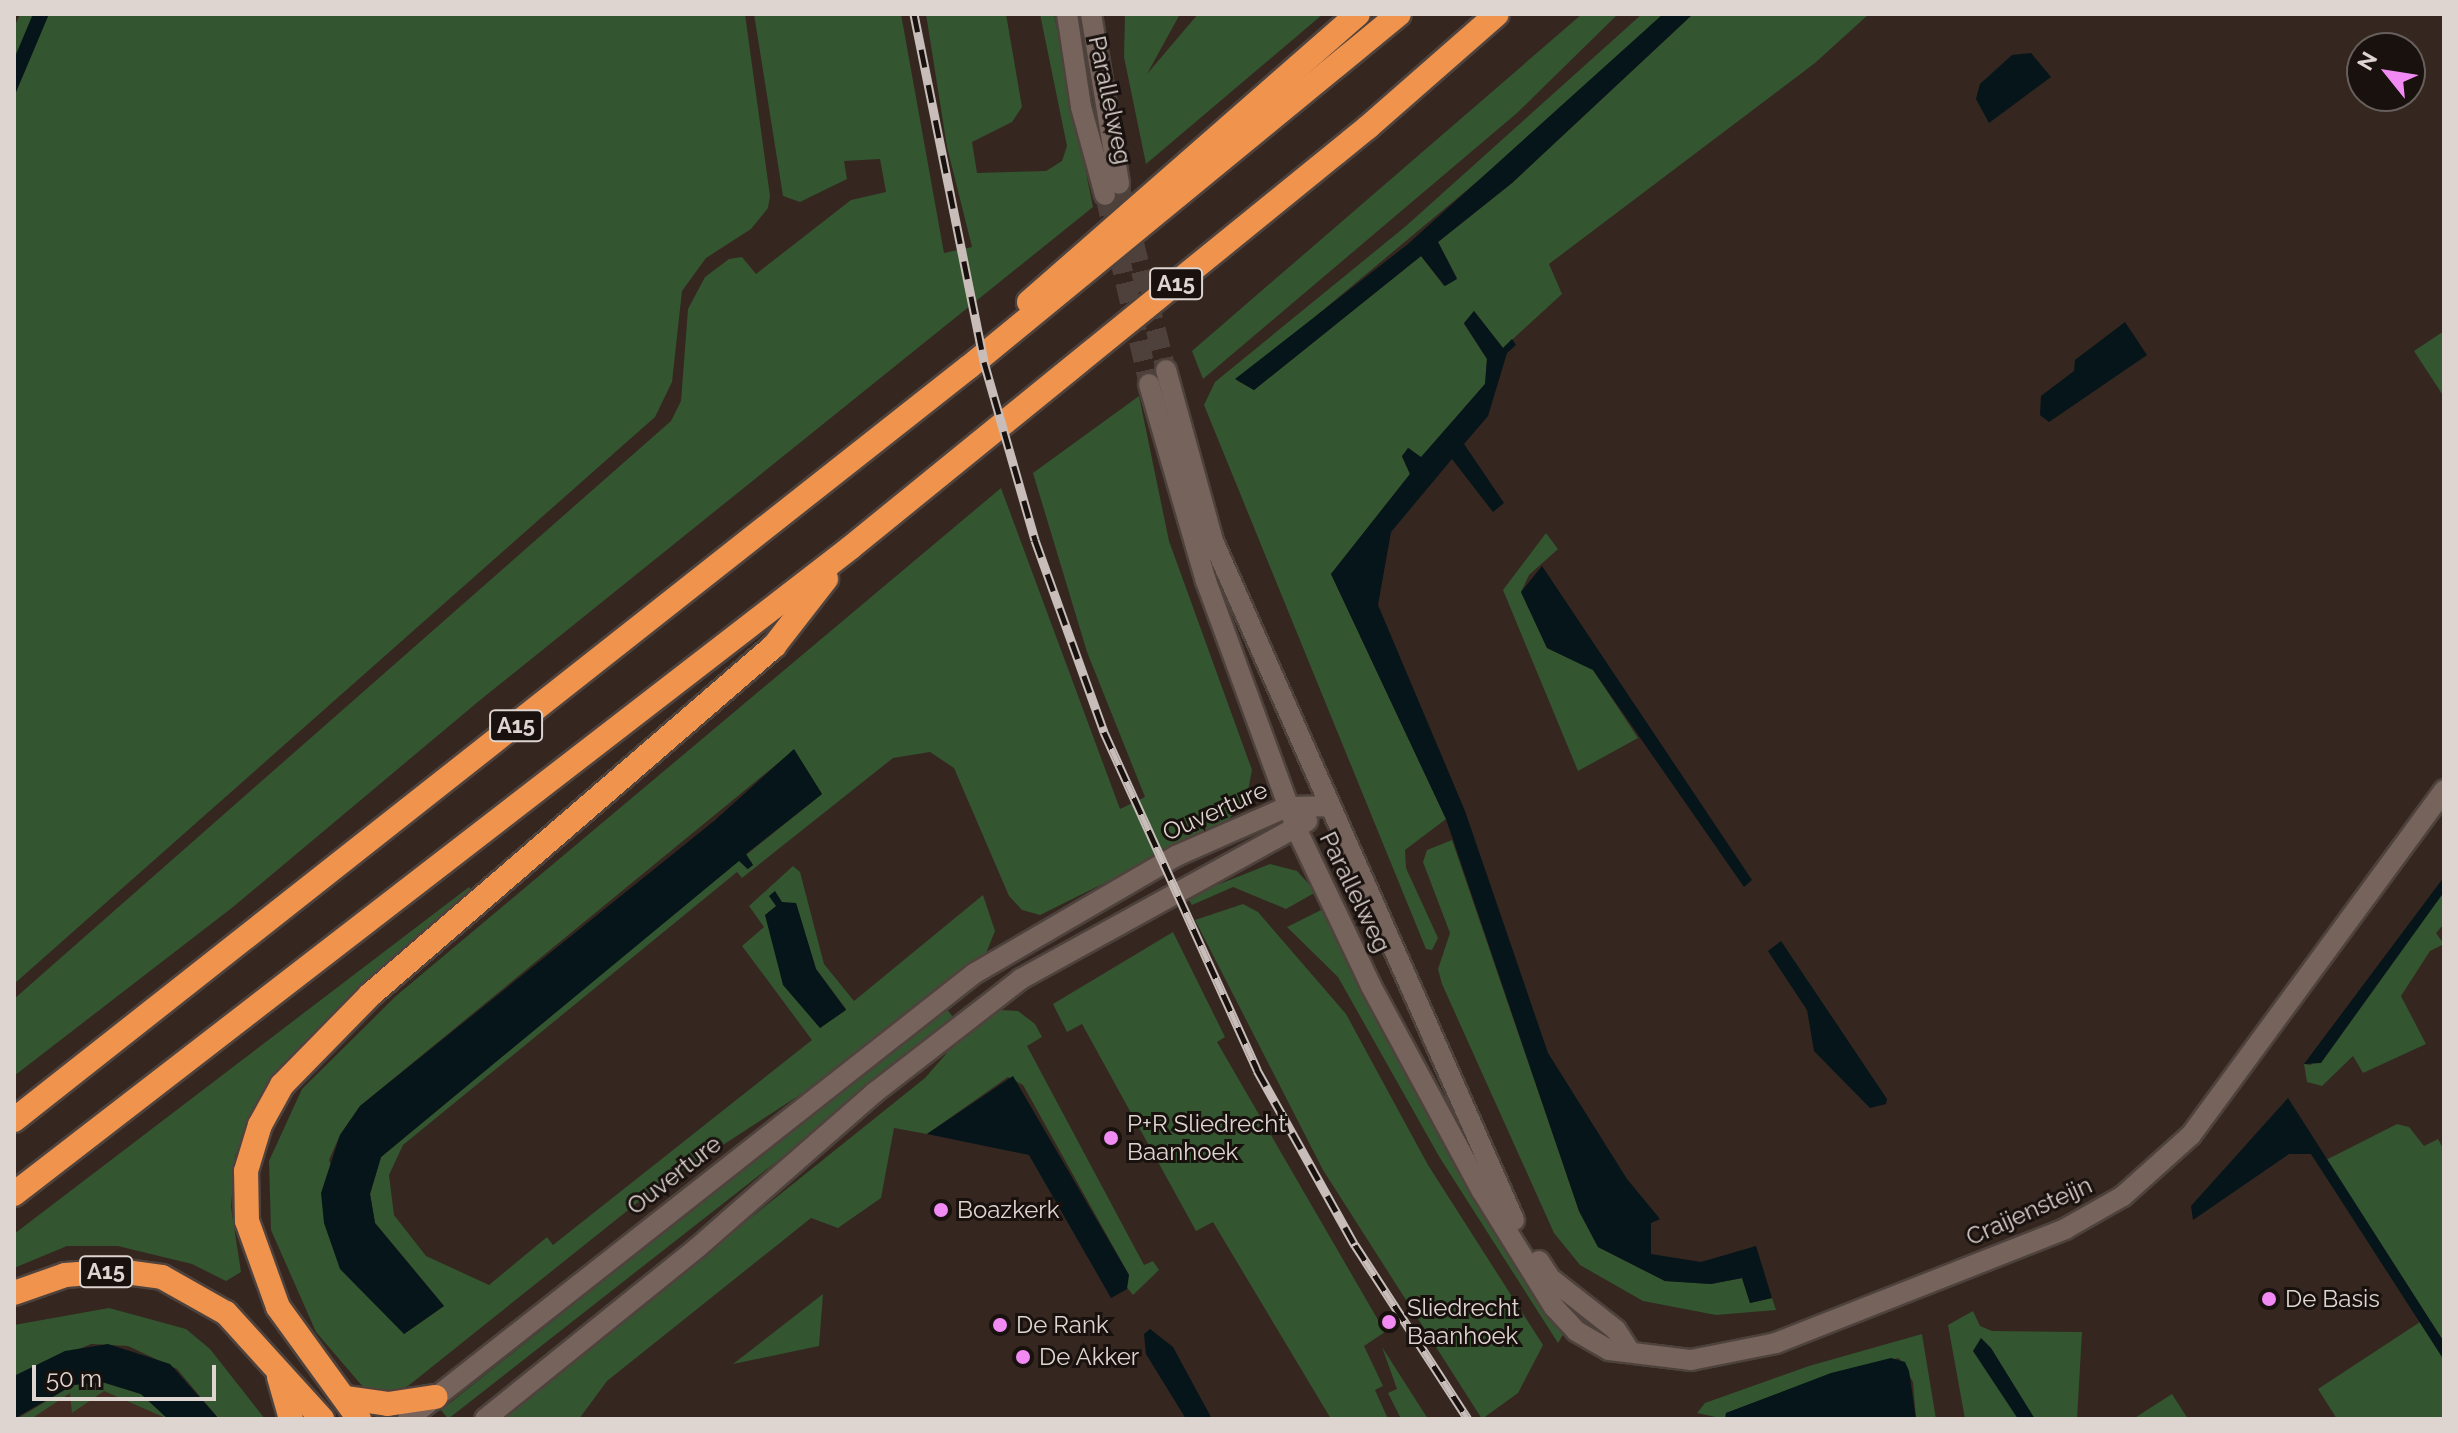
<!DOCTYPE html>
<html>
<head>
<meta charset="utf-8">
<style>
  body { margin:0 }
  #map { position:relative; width:2458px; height:1433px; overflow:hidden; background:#352620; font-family:Raleway,sans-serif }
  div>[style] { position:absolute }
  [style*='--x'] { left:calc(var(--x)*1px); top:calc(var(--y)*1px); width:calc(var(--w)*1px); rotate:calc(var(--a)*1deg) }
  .built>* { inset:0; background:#412b23 }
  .green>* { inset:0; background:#33552f }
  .water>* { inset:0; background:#051519 }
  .secondary-tunnel>* { height:20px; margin-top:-10px; transform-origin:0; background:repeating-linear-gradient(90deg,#4e403a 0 20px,transparent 0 30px) }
  .roads { filter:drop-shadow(2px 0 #4e423d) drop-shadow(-2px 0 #4e423d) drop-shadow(0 2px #4e423d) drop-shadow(0 -2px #4e423d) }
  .secondary>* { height:20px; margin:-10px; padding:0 10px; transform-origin:10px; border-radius:10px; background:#75635c }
  .highway>* { height:24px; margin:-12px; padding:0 12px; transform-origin:12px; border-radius:12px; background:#f0934c }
  .rail>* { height:9px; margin-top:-4.5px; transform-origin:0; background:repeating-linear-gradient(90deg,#18110e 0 18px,#c8bdb9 0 36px); box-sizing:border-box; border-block:2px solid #c8bdb9 }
  .dots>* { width:22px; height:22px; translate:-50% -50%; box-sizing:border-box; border:4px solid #18110e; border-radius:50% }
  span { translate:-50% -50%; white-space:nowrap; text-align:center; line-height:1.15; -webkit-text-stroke:6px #18110e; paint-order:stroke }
  .shield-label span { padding:2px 6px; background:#18110e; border:2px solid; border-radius:6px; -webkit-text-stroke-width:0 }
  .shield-label { font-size:22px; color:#ded4d0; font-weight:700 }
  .street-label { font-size:24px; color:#ded4d0 }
  .poi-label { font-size:24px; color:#ded4d0 }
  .left { translate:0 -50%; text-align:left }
  .frame { position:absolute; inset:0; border:16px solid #ded4d0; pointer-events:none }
  .north { position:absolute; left:2346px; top:32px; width:80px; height:80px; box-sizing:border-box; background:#18110e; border:2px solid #675f5c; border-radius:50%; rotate:300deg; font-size:22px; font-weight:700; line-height:32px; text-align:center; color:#ded4d0 }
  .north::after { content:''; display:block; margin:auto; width:28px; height:36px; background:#f28af3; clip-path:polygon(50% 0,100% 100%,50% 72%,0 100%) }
  .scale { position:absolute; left:32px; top:1365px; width:184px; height:36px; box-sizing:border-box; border:4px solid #ded4d0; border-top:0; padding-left:10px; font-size:24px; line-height:28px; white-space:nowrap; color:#ded4d0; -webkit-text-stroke:6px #18110e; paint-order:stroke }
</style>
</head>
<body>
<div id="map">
  <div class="built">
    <div style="clip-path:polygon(69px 1365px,192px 1419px,14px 1419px)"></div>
  </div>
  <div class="green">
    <div style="clip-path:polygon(20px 14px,745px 14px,770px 196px,768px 208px,751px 229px,706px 258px,682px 291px,672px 382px,655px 417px,14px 984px,14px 28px)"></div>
    <div style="clip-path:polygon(754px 14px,901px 14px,944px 253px,972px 247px,947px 147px,926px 14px,1006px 14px,1022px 107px,1012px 122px,972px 142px,977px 173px,1046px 171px,1062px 161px,1067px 146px,1040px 14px,1054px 14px,1093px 207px,479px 701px,233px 907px,14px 1076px,14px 999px,671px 421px,681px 401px,688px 309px,705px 277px,729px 259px,742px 257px,756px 274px,851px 200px,886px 192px,880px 159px,844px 161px,847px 179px,800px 202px,783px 196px)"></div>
    <div style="clip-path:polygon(1125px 14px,1180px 14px,1147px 74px,1198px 14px,1323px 14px,1146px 164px,1124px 57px)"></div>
    <div style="clip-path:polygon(1582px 14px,1618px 14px,1517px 113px,1203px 379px,1192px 351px)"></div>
    <div style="clip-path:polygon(1642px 14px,1663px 14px,1557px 115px,1238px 381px,1254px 390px,1421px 256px,1444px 286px,1457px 278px,1438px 242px,1512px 183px,1693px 14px,1869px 14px,1815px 63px,1549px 264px,1562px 294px,1503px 348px,1474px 311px,1464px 324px,1487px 359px,1485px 384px,1421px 458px,1409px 448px,1402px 457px,1410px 474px,1331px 574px,1446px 819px,1405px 850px,1406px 868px,1438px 938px,1432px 950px,1426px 949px,1204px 405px,1215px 382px,1406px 226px)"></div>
    <div style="clip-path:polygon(2444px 331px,2444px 397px,2414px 351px)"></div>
    <div style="clip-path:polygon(evenodd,1139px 396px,1169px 541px,1252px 770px,1246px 801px,1225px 823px,1040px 915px,1022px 910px,1009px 896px,954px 768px,930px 752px,893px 758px,742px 878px,737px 872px,403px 1145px,389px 1175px,394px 1215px,426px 1256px,489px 1285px,547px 1237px,553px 1245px,812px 1040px,742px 946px,764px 927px,749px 906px,793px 866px,800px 872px,824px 964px,854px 1001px,983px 895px,995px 931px,984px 958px,818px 1083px,652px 1191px,408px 1386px,384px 1393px,364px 1388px,316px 1332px,271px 1230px,269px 1161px,302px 1089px,396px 996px,1001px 488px,1120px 809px,1145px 797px,1087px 652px,1033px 473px,1139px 396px,794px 750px,822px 794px,746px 855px,753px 865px,747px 869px,739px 860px,381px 1157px,370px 1194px,375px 1223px,444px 1306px,404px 1334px,329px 1160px,340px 1135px,360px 1106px,794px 750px,1139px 396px,796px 903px,816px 969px,846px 1009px,820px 1028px,765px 915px,796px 903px)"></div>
    <div style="clip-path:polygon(1546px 533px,1558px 549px,1529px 575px,1521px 592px,1547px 648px,1593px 670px,1638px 738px,1578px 771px,1503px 590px)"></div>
    <div style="clip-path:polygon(1452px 840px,1579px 1211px,1598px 1247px,1665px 1281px,1711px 1284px,1742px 1278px,1750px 1303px,1772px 1298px,1776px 1310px,1716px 1315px,1643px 1301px,1580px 1265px,1554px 1233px,1442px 984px,1438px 969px,1450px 933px,1423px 862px,1427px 850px)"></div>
    <div style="clip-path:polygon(1270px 864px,1297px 871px,1316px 892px,1286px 909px,1233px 887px,1192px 905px,1187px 897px)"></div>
    <div style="clip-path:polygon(469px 887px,474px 893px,290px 1057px,262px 1095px,235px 1156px,231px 1207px,241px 1272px,226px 1281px,192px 1264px,118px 1246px,67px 1246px,14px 1268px,14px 1234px)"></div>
    <div style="clip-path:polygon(2444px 892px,2444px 924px,2436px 933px,2444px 944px,2430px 951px,2401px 996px,2426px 1044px,2363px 1073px,2353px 1056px,2322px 1086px,2307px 1082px,2304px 1064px,2311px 1065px)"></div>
    <div style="clip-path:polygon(1243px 904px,1258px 912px,1346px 1014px,1428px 1165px,1543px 1345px,1518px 1393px,1482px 1419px,1323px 1170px,1195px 920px)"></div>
    <div style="clip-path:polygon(1323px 909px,1450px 1151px,1564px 1333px,1558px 1343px,1440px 1158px,1338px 977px,1287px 927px)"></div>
    <div style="clip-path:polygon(1173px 932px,1225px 1037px,1217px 1042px,1385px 1332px,1364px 1346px,1383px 1386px,1375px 1390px,1388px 1419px,1331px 1419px,1213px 1222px,1196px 1231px,1082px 1024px,1067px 1032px,1053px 1004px)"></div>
    <div style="clip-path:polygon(946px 1008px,956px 1021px,448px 1419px,441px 1410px)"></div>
    <div style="clip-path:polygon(1000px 1010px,1018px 1011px,1035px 1024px,1042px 1037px,1027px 1046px,1144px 1265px,1153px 1261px,1159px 1270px,1133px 1295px,1125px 1285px,1129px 1275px,1023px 1085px,1008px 1077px,927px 1134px,894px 1128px,881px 1198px,838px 1228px,811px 1218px,607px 1381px,579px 1419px,500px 1419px,925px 1078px,966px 1031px)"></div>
    <div style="clip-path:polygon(2397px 1124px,2409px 1127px,2424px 1146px,2438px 1139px,2444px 1150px,2444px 1342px,2326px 1160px)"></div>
    <div style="clip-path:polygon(2332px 1186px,2340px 1196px,2444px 1360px,2444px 1419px,2337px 1419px,2318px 1389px,2420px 1322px)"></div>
    <div style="clip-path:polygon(823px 1294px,819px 1346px,733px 1364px)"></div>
    <div style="clip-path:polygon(109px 1308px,186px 1329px,210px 1349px,265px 1419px,219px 1419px,177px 1369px,128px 1346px,91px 1344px,14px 1376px,14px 1325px)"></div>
    <div style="clip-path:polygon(1973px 1311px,1980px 1326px,1992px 1331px,2082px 1332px,2077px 1419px,1965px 1419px,1948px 1325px)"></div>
    <div style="clip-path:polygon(1922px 1334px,1936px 1419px,1916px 1419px,1913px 1382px,1899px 1358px,1831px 1374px,1726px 1413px,1725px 1419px,1697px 1413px,1705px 1403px,1809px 1366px)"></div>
    <div style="clip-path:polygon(1382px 1347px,1428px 1419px,1401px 1419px,1388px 1393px,1397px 1389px)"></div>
    <div style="clip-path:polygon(102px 1382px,141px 1394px,168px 1419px,104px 1391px,72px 1413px,70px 1393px,31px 1419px,17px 1419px,73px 1385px)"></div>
    <div style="clip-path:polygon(2172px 1394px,2188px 1419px,2133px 1419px)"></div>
  </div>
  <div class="water">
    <div style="clip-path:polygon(33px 14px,49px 14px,14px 97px,14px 59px)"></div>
    <div style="clip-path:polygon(1663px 14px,1693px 14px,1512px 183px,1438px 242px,1457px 279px,1445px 286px,1421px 256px,1254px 390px,1235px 379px,1408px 244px)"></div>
    <div style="clip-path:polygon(2031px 53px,2051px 77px,1989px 123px,1976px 99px,1980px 84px,2012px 55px)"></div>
    <div style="clip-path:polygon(1474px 311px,1503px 348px,1512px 339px,1516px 345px,1507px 353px,1488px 416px,1464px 444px,1504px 503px,1493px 512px,1452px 459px,1391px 532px,1378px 605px,1465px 811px,1548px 1053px,1627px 1179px,1660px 1219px,1651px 1223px,1651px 1254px,1701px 1262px,1756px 1246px,1772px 1298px,1750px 1303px,1742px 1278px,1711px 1284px,1665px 1281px,1598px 1247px,1579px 1211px,1446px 819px,1331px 574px,1410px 474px,1402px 456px,1408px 448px,1421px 457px,1485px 384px,1487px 359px,1464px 323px)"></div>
    <div style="clip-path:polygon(2125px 322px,2147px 355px,2049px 422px,2040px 415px,2041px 396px,2074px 371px,2075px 360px)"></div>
    <div style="clip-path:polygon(1542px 566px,1752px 880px,1744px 887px,1593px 670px,1547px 648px,1521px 592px)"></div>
    <div style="clip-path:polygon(794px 749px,822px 794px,746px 854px,753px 865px,748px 869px,739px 861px,381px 1157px,370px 1194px,375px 1223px,444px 1306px,404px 1334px,340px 1269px,324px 1223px,321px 1193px,340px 1135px,360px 1106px,714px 821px)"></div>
    <div style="clip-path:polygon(2444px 877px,2444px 892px,2321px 1063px,2304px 1064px)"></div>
    <div style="clip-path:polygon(775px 891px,782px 902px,796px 903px,816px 969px,846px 1010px,820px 1028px,783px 985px,765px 915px,776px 906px,769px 896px)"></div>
    <div style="clip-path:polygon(1781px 941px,1887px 1099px,1886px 1104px,1870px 1108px,1814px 1051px,1807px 1010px,1768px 951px)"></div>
    <div style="clip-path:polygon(1013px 1076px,1129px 1275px,1127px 1289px,1111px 1298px,1029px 1155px,927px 1134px)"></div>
    <div style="clip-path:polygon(2288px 1098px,2444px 1342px,2444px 1360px,2311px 1154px,2289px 1154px,2193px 1220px,2191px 1206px)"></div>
    <div style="clip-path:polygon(1150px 1329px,1173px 1347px,1212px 1419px,1186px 1419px,1146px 1354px,1144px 1334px)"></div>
    <div style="clip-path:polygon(1981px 1338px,1991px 1348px,2035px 1419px,2018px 1419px,1973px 1351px)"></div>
    <div style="clip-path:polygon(108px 1344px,170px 1364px,219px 1419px,168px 1419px,141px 1394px,102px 1382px,73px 1385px,14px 1419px,14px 1376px,65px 1351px)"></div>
    <div style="clip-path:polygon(1891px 1358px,1905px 1362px,1909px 1371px,1916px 1419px,1725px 1419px,1726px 1413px,1831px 1373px)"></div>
  </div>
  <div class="secondary-tunnel">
    <div style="--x:1119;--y:184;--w:192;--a:75.8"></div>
    <div style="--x:1105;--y:195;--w:194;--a:76.9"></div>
  </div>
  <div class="roads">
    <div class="secondary">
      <div style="--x:1067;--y:14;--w:94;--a:81.4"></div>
      <div style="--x:1081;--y:107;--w:91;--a:74.7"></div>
      <div style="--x:1091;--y:14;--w:172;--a:80.6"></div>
      <div style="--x:1166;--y:370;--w:177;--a:74.6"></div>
      <div style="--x:1213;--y:541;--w:743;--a:66.09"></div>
      <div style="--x:1149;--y:384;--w:205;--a:73.9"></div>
      <div style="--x:1206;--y:581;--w:265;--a:69.9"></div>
      <div style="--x:1297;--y:830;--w:173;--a:64.6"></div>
      <div style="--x:1371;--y:986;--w:233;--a:61.6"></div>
      <div style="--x:1482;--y:1191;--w:137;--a:58.2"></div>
      <div style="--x:1554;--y:1307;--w:33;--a:47"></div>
      <div style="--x:1576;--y:1331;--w:38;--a:30"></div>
      <div style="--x:1609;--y:1350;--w:83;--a:7"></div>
      <div style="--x:1691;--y:1360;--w:87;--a:-11.3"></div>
      <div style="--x:1776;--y:1343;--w:311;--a:-21.5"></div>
      <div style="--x:2065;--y:1229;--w:67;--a:-29.6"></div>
      <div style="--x:2123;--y:1196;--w:91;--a:-41.9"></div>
      <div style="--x:2191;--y:1135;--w:428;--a:-53.7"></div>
      <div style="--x:1539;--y:1261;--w:20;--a:57"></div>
      <div style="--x:1550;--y:1278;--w:84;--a:38.2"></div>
      <div style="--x:1616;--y:1330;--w:24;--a:57"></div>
      <div style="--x:408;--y:1419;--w:721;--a:-38.19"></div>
      <div style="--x:975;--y:973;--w:233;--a:-30.2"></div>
      <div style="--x:1176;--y:856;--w:121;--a:-23.8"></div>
      <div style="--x:1287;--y:807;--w:39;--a:-1"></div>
      <div style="--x:485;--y:1419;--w:272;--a:-38.9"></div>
      <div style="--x:697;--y:1248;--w:235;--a:-41.2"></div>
      <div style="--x:874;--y:1093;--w:186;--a:-37.8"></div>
      <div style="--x:1021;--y:979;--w:327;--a:-28.9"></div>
    </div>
    <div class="highway">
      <div style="--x:1029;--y:302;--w:437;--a:-41.2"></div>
      <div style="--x:14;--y:1120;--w:1216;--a:-38.26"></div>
      <div style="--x:969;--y:367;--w:556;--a:-39.38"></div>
      <div style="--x:14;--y:1194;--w:1057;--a:-37.69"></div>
      <div style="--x:850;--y:548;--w:668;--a:-39.1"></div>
      <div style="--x:1368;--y:127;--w:171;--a:-41.2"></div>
      <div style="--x:14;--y:1293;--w:54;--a:-19.4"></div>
      <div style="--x:65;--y:1275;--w:53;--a:-4.3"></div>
      <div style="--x:118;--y:1271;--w:44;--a:7.8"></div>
      <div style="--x:162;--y:1277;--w:73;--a:29.4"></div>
      <div style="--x:226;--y:1313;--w:143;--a:47.8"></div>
      <div style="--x:279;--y:1377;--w:44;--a:74.1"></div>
      <div style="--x:347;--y:1398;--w:41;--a:8.3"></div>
      <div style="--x:388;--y:1404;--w:48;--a:-8.5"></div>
      <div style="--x:359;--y:1419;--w:138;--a:-125.9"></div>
      <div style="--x:278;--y:1307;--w:91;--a:-109.8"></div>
      <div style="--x:247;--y:1221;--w:50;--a:-91.1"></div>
      <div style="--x:246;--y:1171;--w:48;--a:-73.1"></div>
      <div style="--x:260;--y:1125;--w:46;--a:-61.2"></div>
      <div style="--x:282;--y:1085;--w:126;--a:-45.6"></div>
      <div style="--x:370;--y:995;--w:534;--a:-40.82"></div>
      <div style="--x:774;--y:646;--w:85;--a:-52.2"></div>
    </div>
  </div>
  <div class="rail">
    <div style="--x:914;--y:14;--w:355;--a:78.6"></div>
    <div style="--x:984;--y:362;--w:185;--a:74"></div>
    <div style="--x:1035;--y:540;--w:204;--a:70.2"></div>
    <div style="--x:1104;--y:732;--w:371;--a:65.6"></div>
    <div style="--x:1257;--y:1070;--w:201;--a:60.8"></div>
    <div style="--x:1355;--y:1245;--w:207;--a:57"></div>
  </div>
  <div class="dots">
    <div style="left:1111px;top:1138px;background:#f28af3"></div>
    <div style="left:941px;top:1210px;background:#f28af3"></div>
    <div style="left:2269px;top:1299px;background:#f28af3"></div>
    <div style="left:1389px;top:1322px;background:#f28af3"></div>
    <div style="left:1000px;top:1325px;background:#f28af3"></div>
    <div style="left:1023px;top:1357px;background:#f28af3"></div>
  </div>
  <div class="shield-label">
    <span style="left:1176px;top:284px">A15</span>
    <span style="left:516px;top:726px">A15</span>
    <span style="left:106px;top:1272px">A15</span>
  </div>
  <div class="street-label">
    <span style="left:1110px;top:100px;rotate:78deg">Parallelweg</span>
    <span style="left:1215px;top:811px;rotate:-24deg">Ouverture</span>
    <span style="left:1355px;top:892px;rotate:64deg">Parallelweg</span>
    <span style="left:674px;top:1175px;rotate:-38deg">Ouverture</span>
    <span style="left:2029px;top:1211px;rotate:-24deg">Craijensteijn</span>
  </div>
  <div class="poi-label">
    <span class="left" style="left:1127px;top:1138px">P+R Sliedrecht<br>Baanhoek</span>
    <span class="left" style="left:957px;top:1210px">Boazkerk</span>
    <span class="left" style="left:2285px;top:1299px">De Basis</span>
    <span class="left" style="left:1407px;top:1322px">Sliedrecht<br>Baanhoek</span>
    <span class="left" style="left:1016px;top:1325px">De Rank</span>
    <span class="left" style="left:1039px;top:1357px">De Akker</span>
  </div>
  <div class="frame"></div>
  <div class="north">N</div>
  <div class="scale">50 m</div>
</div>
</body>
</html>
